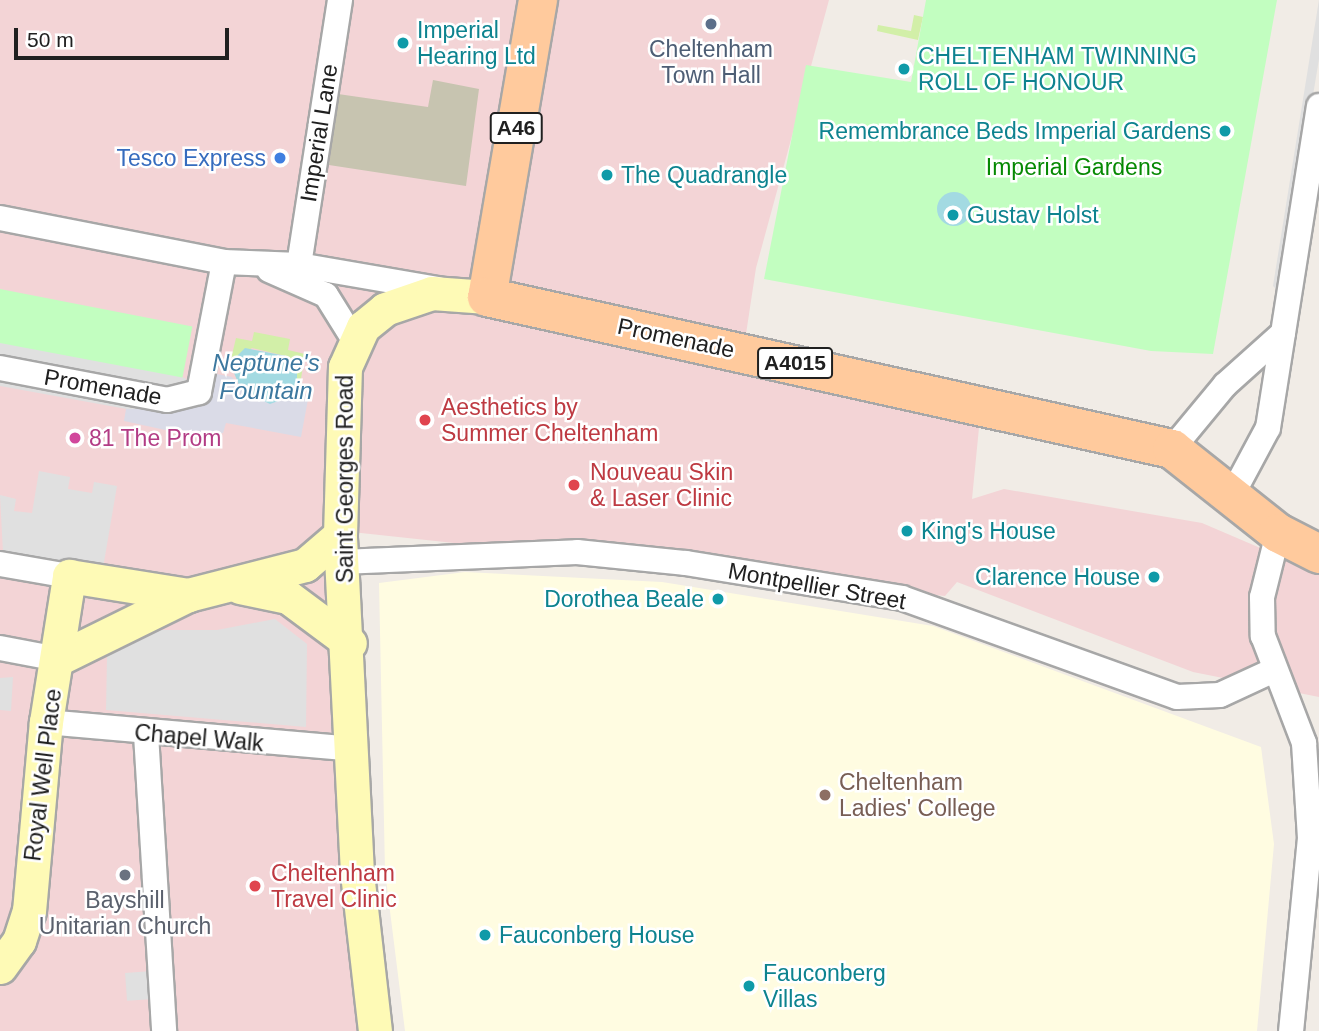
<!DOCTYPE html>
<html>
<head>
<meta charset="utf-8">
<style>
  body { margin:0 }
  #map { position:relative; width:1319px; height:1031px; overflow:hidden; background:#f1ece6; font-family:Arial,sans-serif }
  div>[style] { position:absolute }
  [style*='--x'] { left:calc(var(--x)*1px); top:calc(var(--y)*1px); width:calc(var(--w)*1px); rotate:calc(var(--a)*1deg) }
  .commercial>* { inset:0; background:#f3d4d6 }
  .education>* { inset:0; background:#fffce1 }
  .construction>* { inset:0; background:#c7c4b0 }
  .grass>* { inset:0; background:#d2efa8 }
  .park>* { inset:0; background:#c2fec0; transform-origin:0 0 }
  .parking>* { inset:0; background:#e0e0e0; transform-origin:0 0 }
  .plaza>* { inset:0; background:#dadbe7 }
  .water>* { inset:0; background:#a3dae2 }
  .round { border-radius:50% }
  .roads { filter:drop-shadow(2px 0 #a7a7a7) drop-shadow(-2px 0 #a7a7a7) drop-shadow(0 2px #a7a7a7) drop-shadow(0 -2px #a7a7a7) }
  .street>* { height:24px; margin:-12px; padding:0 12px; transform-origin:12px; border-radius:12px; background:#fff }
  .secondary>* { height:33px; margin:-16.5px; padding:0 16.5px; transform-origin:16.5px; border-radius:16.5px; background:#fefab6 }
  .primary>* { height:38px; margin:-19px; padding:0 19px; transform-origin:19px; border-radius:19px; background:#ffca9d }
  .dots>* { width:19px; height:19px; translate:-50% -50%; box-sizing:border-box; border:4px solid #fff; border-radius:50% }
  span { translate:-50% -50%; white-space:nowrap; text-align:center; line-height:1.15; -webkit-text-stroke:5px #fff; paint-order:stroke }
  .shield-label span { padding:2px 5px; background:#fff; border:2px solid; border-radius:5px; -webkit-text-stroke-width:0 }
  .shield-label { font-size:21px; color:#202020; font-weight:700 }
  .culture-label { font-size:23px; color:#0d838f }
  .left { translate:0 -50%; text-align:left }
  .right { translate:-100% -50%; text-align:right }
  .service-label { font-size:23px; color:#4e5e75 }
  .street-label { font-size:23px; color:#202020 }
  .shop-label { font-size:23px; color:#366cbe }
  .park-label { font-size:23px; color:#068903 }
  .health-label { font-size:23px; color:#be3a42 }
  .hotel-label { font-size:23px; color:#b23c85 }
  .education-label { font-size:23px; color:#785e54 }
  .worship-label { font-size:23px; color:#5b616d }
  .water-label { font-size:24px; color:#3c789f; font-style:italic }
  .scale { position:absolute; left:14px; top:28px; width:215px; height:32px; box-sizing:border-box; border:4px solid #202020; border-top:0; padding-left:9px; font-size:21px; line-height:24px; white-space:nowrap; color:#202020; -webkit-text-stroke:5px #fff; paint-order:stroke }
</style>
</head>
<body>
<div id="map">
  <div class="commercial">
    <div style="clip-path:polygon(0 0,829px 0,756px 268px,746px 334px,983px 387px,972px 499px,1004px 489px,1202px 523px,1319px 573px,1319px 697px,1193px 672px,957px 582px,945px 596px,333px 530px,383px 1031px,0 1031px)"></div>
  </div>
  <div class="education">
    <div style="clip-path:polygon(465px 572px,662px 582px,933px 626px,1261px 747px,1274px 844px,1257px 1031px,405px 1031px,385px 871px,379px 583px)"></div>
  </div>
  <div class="construction">
    <div style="clip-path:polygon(433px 80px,479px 89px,466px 186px,329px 165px,338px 94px,428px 107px)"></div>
  </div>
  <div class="grass">
    <div style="clip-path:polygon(914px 15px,923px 17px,918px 40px,877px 31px,878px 25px,911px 31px)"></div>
    <div style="clip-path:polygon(254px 332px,290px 339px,288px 350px,305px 354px,299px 391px,286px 356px,252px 348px,230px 363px,236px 338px,252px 341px)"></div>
  </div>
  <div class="park">
    <div style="clip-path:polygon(926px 0,1277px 0,1213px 354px,1151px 351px,764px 279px,806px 65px,911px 82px)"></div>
    <div style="left:0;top:289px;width:196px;height:54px;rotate:11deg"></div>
  </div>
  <div class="parking">
    <div style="clip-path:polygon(1319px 0,1319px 59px,1280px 293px,1273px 286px)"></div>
    <div style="clip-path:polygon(0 343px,185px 378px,203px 401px,170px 414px,143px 412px,0 386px)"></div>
    <div style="clip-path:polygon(39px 471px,70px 477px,68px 489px,92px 493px,94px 482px,117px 486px,103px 568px,3px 553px,0 495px,16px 499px,14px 511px,32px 513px)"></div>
    <div style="clip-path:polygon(275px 619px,307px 644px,306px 727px,106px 710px,107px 656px,160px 630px,217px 630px)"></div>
    <div style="clip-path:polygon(13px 677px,11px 711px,0 710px,0 678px)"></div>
    <div style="left:152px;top:971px;width:28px;height:27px;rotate:86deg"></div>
  </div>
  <div class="plaza">
    <div style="clip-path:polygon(217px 374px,232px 377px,246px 395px,309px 394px,301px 437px,226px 423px,223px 433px,193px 436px,124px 421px,126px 409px,180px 409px,211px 390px)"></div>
  </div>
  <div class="water">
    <div class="round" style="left:937px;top:192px;width:34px;height:34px"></div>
    <div style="clip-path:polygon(245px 348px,286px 356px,297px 373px,297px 394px,270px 404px,241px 390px,230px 363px)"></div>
  </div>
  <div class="roads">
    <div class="street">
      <div style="--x:0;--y:218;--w:228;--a:11.1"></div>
      <div style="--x:224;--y:262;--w:75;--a:2.3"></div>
      <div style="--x:299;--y:265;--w:141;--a:9.8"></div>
      <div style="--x:299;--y:265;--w:268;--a:-81.2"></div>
      <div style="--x:269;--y:270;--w:62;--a:23.7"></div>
      <div style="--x:326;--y:295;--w:53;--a:58.1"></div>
      <div style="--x:0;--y:368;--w:170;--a:10.8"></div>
      <div style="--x:167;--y:400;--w:33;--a:-14"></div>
      <div style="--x:199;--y:392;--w:132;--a:-79.1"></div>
      <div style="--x:1172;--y:449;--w:83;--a:-50.4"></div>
      <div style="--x:1225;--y:385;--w:78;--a:-41.9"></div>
      <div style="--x:1232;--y:495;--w:76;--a:-61.8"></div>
      <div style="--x:1268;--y:428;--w:326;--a:-81"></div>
      <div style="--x:1278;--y:533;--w:66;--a:104"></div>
      <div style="--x:1262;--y:597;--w:39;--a:89"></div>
      <div style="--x:1263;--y:636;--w:115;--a:69"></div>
      <div style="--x:1304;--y:743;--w:95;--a:86.4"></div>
      <div style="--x:1310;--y:838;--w:194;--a:95.6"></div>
      <div style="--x:341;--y:562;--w:236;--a:-2.4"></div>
      <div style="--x:577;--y:552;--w:110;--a:5.8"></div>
      <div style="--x:686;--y:563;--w:219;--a:9.2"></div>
      <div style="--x:902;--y:598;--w:292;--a:19.8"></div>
      <div style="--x:1177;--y:697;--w:43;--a:-2.7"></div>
      <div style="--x:1220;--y:695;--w:57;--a:-24.8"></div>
      <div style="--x:0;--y:564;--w:70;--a:9.9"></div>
      <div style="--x:0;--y:648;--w:59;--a:10.7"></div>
      <div style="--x:46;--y:722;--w:308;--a:5"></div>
      <div style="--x:146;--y:734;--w:298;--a:86.5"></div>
    </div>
    <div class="secondary">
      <div style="--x:240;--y:587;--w:49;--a:11.8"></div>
      <div style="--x:288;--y:597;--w:77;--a:36.6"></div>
      <div style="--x:58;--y:659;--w:145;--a:-26.2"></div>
      <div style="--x:0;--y:967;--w:32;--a:-54"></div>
      <div style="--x:19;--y:941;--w:32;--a:-72"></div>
      <div style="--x:29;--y:911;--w:190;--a:-84.9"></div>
      <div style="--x:46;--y:722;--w:148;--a:-81"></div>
      <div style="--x:69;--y:576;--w:121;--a:9.1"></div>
      <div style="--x:188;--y:595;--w:121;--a:-14.4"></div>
      <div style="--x:305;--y:565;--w:46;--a:-40.6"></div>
      <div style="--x:375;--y:1031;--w:159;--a:-96.5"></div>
      <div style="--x:357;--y:873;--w:338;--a:-92.9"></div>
      <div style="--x:340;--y:535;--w:168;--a:-88.3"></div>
      <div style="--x:345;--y:367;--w:44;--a:-65.8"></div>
      <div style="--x:363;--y:327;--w:28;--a:-39"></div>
      <div style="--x:385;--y:309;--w:50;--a:-18.8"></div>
      <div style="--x:432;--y:293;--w:55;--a:4.2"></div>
    </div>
    <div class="primary">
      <div style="--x:538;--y:0;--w:301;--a:99.7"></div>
      <div style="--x:487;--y:297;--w:702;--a:12.51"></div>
      <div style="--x:1172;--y:449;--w:135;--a:38.4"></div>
      <div style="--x:1278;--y:533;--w:46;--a:27.1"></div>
    </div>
  </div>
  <div class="dots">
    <div style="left:711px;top:24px;background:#5c6f8a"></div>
    <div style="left:403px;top:43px;background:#0f9aa8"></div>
    <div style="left:904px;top:69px;background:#0f9aa8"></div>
    <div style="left:1225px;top:131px;background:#0f9aa8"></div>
    <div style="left:280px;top:158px;background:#3f7fe0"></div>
    <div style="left:607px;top:175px;background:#0f9aa8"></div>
    <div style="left:953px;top:215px;background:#0f9aa8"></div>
    <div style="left:425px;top:420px;background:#e0444e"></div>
    <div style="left:75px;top:438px;background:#d1479c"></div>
    <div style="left:574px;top:485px;background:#e0444e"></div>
    <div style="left:907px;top:531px;background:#0f9aa8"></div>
    <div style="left:1154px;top:577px;background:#0f9aa8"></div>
    <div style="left:718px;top:599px;background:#0f9aa8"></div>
    <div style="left:825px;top:795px;background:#8d6e63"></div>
    <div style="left:125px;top:875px;background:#6b7280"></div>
    <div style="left:255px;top:886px;background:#e0444e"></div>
    <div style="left:485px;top:935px;background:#0f9aa8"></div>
    <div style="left:749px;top:986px;background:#0f9aa8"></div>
  </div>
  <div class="shield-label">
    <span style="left:516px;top:128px">A46</span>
    <span style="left:795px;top:363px">A4015</span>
  </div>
  <div class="culture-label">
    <span class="left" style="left:417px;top:43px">Imperial<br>Hearing Ltd</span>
    <span class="left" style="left:918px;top:69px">CHELTENHAM TWINNING<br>ROLL OF HONOUR</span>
    <span class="right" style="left:1211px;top:131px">Remembrance Beds Imperial Gardens</span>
    <span class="left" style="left:621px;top:175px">The Quadrangle</span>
    <span class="left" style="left:967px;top:215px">Gustav Holst</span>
    <span class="left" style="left:921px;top:531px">King's House</span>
    <span class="right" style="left:1140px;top:577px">Clarence House</span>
    <span class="right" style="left:704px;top:599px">Dorothea Beale</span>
    <span class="left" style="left:499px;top:935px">Fauconberg House</span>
    <span class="left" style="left:763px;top:986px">Fauconberg<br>Villas</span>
  </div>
  <div class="service-label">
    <span style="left:711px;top:62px">Cheltenham<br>Town Hall</span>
  </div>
  <div class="street-label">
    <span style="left:319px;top:133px;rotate:-81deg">Imperial Lane</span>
    <span style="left:676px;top:338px;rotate:12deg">Promenade</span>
    <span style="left:103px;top:387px;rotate:10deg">Promenade</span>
    <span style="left:345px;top:479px;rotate:-90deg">Saint Georges Road</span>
    <span style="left:817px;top:586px;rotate:10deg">Montpellier Street</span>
    <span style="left:199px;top:738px;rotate:5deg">Chapel Walk</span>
    <span style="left:43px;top:775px;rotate:-83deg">Royal Well Place</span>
  </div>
  <div class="shop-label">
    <span class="right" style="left:266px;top:158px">Tesco Express</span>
  </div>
  <div class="park-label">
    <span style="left:1074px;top:167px">Imperial Gardens</span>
  </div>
  <div class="health-label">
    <span class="left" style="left:441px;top:420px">Aesthetics by<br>Summer Cheltenham</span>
    <span class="left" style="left:590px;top:485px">Nouveau Skin<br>&amp; Laser Clinic</span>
    <span class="left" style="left:271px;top:886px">Cheltenham<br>Travel Clinic</span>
  </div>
  <div class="hotel-label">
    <span class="left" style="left:89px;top:438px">81 The Prom</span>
  </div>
  <div class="education-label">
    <span class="left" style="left:839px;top:795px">Cheltenham<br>Ladies' College</span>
  </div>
  <div class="worship-label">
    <span style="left:125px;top:913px">Bayshill<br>Unitarian Church</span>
  </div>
  <div class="water-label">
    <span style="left:266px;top:377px">Neptune's<br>Fountain</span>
  </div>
  <div class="scale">50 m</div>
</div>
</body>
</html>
